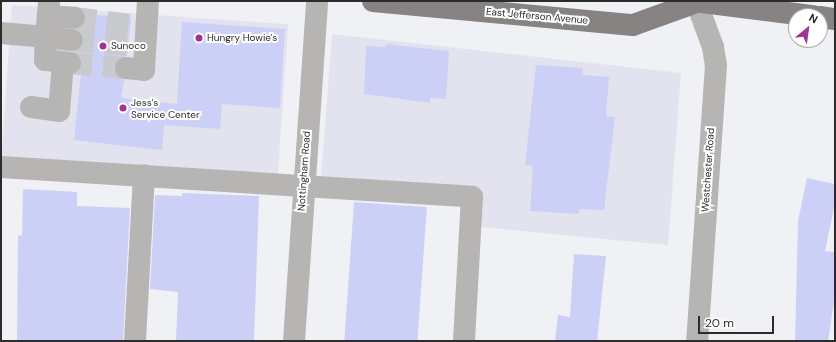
<!DOCTYPE html>
<html>
<head>
<meta charset="utf-8">
<style>
  body { margin:0 }
  #map { position:relative; width:836px; height:342px; overflow:hidden; background:#f0f1f5; font-family:"DM Sans",sans-serif }
  div>[style] { position:absolute }
  [style*='--x'] { left:calc(var(--x)*1px); top:calc(var(--y)*1px); width:calc(var(--w)*1px); rotate:calc(var(--a)*1deg) }
  .built>* { inset:0; background:#e2e3ee; transform-origin:0 0 }
  .building>* { inset:0; background:#ccd0f7; transform-origin:0 0 }
  .minor-tunnel>* { height:22px; margin-top:-11px; transform-origin:0; background:repeating-linear-gradient(90deg,#c9cacd 0 22px,transparent 0 33px) }
  .minor>* { height:22px; margin:-11px; padding:0 11px; transform-origin:11px; border-radius:11px; background:#b7b5b4 }
  .major>* { height:22px; margin:-11px; padding:0 11px; transform-origin:11px; border-radius:11px; background:#868382 }
  .dots>* { width:11px; height:11px; translate:-50% -50%; box-sizing:border-box; border:2px solid #fff; border-radius:50% }
  span { translate:-50% -50%; white-space:nowrap; text-align:center; line-height:1.15; -webkit-text-stroke:4px #fff; paint-order:stroke }
  .street-label { font-size:10px; color:#2c2c2d }
  .poi-label { font-size:10px; color:#2c2c2d }
  .left { translate:0 -50%; text-align:left }
  .frame { position:absolute; inset:0; border:2px solid #2c2c2d; pointer-events:none }
  .north { position:absolute; left:788px; top:8px; width:40px; height:40px; box-sizing:border-box; background:#fff; border:1px solid #ababab; border-radius:50%; rotate:29deg; font-size:11px; font-weight:700; line-height:16px; text-align:center; color:#2c2c2d }
  .north::after { content:''; display:block; margin:auto; width:14px; height:18px; background:#a03393; clip-path:polygon(50% 0,100% 100%,50% 72%,0 100%) }
  .scale { position:absolute; left:698px; top:316px; width:76px; height:18px; box-sizing:border-box; border:2px solid #2c2c2d; border-top:0; padding-left:5px; font-size:12px; line-height:14px; white-space:nowrap; color:#2c2c2d; -webkit-text-stroke:3px #fff; paint-order:stroke }
</style>
</head>
<body>
<div id="map">
  <div class="built">
    <div style="left:12px;top:5px;width:277px;height:156px;rotate:4deg"></div>
    <div style="clip-path:polygon(332px 34px,681px 73px,668px 245px,480px 227px,477px 189px,321px 180px)"></div>
  </div>
  <div class="building">
    <div style="clip-path:polygon(86px 14px,131px 18px,127px 56px,116px 60px,114px 66px,115px 73px,124px 80px,121px 98px,177px 104px,182px 22px,285px 29px,280px 108px,222px 104px,220px 129px,164px 125px,162px 150px,74px 140px,81px 75px,75px 75px,82px 64px,75px 52px,84px 42px,78px 30px,84px 25px)"></div>
    <div style="clip-path:polygon(386px 44px,449px 51px,446px 99px,430px 98px,430px 103px,364px 94px,366px 46px,385px 47px)"></div>
    <div style="clip-path:polygon(536px 65px,583px 68px,582px 75px,609px 77px,606px 116px,615px 117px,604px 210px,579px 209px,579px 214px,530px 211px,533px 166px,525px 165px)"></div>
    <div style="clip-path:polygon(807px 178px,835px 184px,835px 203px,825px 251px,835px 252px,835px 296px,828px 341px,795px 341px,798px 221px)"></div>
    <div style="clip-path:polygon(23px 189px,77px 192px,77px 206px,130px 208px,123px 341px,17px 341px,18px 235px,22px 236px)"></div>
    <div style="clip-path:polygon(182px 193px,259px 196px,254px 341px,176px 341px,178px 292px,150px 289px,155px 195px,182px 196px)"></div>
    <div style="left:354px;top:202px;width:73px;height:139px;rotate:4deg"></div>
    <div style="clip-path:polygon(574px 254px,606px 256px,597px 341px,555px 341px,558px 315px,570px 317px)"></div>
  </div>
  <div class="minor-tunnel">
    <div style="--x:74;--y:18;--w:56;--a:7.1"></div>
    <div style="--x:72;--y:40;--w:56;--a:5.1"></div>
    <div style="--x:70;--y:63;--w:56;--a:5.1"></div>
  </div>
  <div class="minor">
    <div style="--x:696;--y:1;--w:49;--a:69.7"></div>
    <div style="--x:713;--y:47;--w:18;--a:81"></div>
    <div style="--x:716;--y:65;--w:277;--a:93.9"></div>
    <div style="--x:48;--y:16;--w:26;--a:4"></div>
    <div style="--x:1;--y:33;--w:45;--a:5.1"></div>
    <div style="--x:46;--y:37;--w:36;--a:-85"></div>
    <div style="--x:70;--y:63;--w:25;--a:-173"></div>
    <div style="--x:45;--y:60;--w:23;--a:-88"></div>
    <div style="--x:46;--y:37;--w:26;--a:7"></div>
    <div style="--x:126;--y:68;--w:18;--a:6"></div>
    <div style="--x:144;--y:70;--w:69;--a:-86.7"></div>
    <div style="--x:31;--y:107;--w:28;--a:8"></div>
    <div style="--x:59;--y:111;--w:49;--a:-85.3"></div>
    <div style="--x:1;--y:167;--w:472;--a:3.6"></div>
    <div style="--x:472;--y:197;--w:144;--a:93.2"></div>
    <div style="--x:135;--y:341;--w:166;--a:-86.9"></div>
    <div style="--x:294;--y:341;--w:341;--a:-86.1"></div>
  </div>
  <div class="major">
    <div style="--x:373;--y:1;--w:261;--a:5.3"></div>
    <div style="--x:633;--y:25;--w:68;--a:-19.8"></div>
    <div style="--x:694;--y:1;--w:120;--a:7.2"></div>
    <div style="--x:820;--y:17;--w:15;--a:8"></div>
  </div>
  <div class="dots">
    <div style="left:199px;top:38px;background:#a03393"></div>
    <div style="left:103px;top:46px;background:#a03393"></div>
    <div style="left:123px;top:108px;background:#a03393"></div>
  </div>
  <div class="street-label">
    <span style="left:537px;top:16px;rotate:5deg">East Jefferson Avenue</span>
    <span style="left:708px;top:170px;rotate:-86deg">Westchester Road</span>
    <span style="left:304px;top:171px;rotate:-86deg">Nottingham Road</span>
  </div>
  <div class="poi-label">
    <span class="left" style="left:207px;top:38px">Hungry Howie's</span>
    <span class="left" style="left:111px;top:46px">Sunoco</span>
    <span class="left" style="left:131px;top:108px">Jess's<br>Service Center</span>
  </div>
  <div class="frame"></div>
  <div class="north">N</div>
  <div class="scale">20 m</div>
</div>
</body>
</html>
